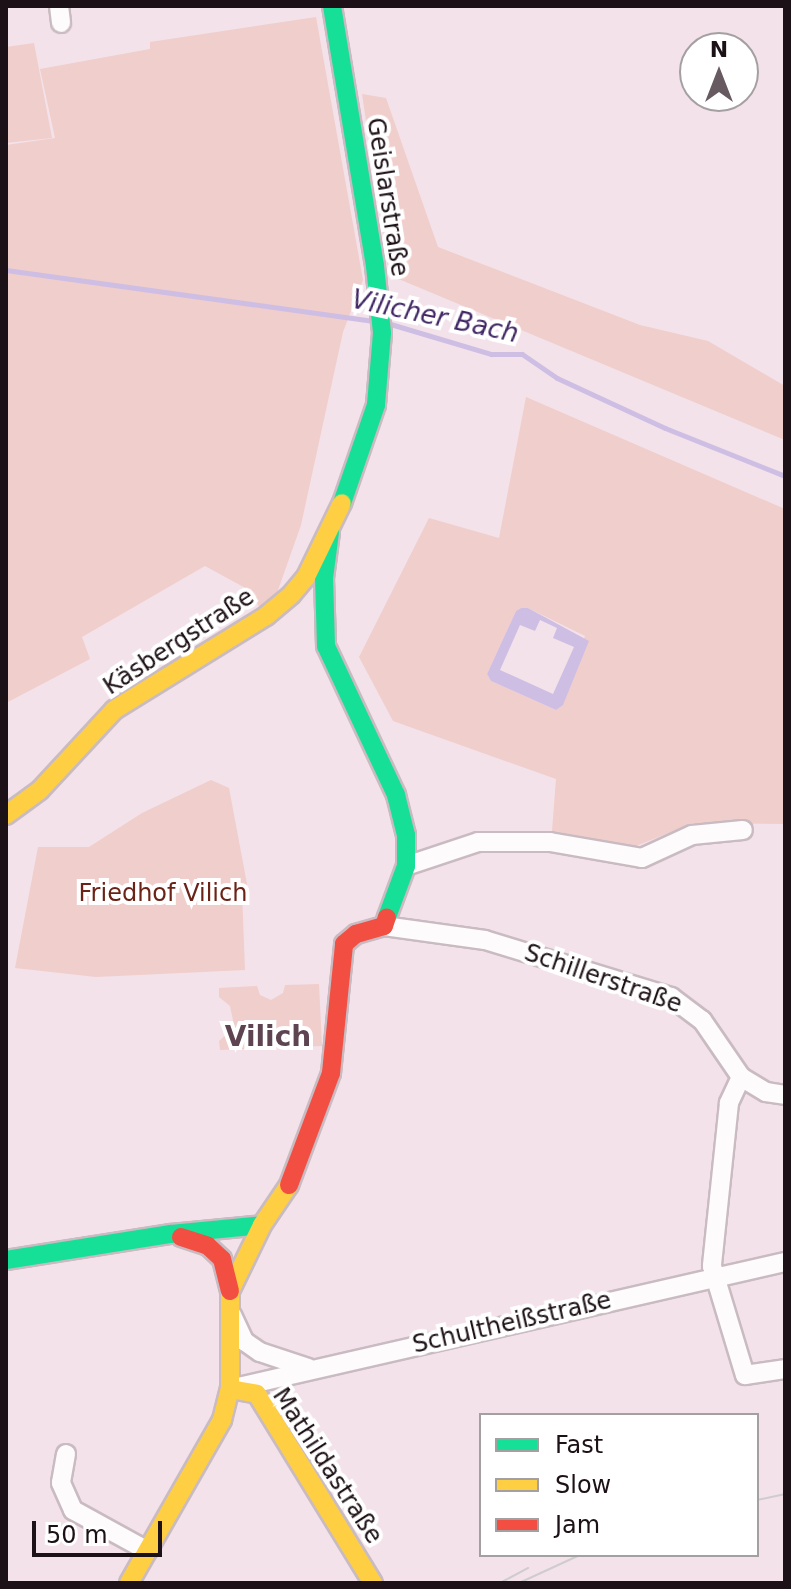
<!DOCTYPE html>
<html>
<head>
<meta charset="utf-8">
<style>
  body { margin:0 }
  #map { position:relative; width:791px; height:1589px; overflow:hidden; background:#f3e2ea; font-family:"DejaVu Sans",sans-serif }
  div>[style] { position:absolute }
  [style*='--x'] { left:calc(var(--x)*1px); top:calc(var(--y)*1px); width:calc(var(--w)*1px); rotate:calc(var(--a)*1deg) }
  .green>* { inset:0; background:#f0cecc }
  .water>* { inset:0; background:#cfbee4 }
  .stream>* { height:5px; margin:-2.5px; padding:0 2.5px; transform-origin:2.5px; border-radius:2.5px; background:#cfbee4 }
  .roads { filter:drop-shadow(2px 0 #c9bbc1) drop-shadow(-2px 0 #c9bbc1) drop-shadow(0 2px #c9bbc1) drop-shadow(0 -2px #c9bbc1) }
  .street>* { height:18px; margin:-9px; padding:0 9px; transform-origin:9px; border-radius:9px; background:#fdfbfc }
  .fast>* { height:18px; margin:-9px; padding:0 9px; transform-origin:9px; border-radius:9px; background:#16e098 }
  .slow>* { height:18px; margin:-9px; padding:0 9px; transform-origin:9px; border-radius:9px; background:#ffcf43 }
  .jam>* { height:18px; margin:-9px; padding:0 9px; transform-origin:9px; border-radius:9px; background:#f24e42 }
  .tram>* { height:2px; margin:-1px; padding:0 1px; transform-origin:1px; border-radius:1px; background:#d0ccce }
  span { translate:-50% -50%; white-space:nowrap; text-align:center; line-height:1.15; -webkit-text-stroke:8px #fff; paint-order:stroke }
  .street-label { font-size:24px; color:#1c1116 }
  .park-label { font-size:24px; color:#6a2316 }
  .water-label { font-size:26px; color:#412865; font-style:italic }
  .quarter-label { font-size:28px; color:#5e4351; font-weight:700 }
  .frame { position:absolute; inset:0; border:8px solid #1c1116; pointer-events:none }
  .legend { position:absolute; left:479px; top:1413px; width:280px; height:144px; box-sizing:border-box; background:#fff; border:2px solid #a4a0a2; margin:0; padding:10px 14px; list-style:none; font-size:24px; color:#1c1116 }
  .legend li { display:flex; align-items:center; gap:16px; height:40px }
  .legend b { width:40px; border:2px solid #a4a0a2 }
  .north { position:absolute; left:679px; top:32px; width:80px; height:80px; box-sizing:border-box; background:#fff; border:2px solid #a4a0a2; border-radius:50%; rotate:0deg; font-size:22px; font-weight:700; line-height:32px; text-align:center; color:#1c1116 }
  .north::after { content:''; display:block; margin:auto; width:28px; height:36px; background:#675a60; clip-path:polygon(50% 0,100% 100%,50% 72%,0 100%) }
  .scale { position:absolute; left:32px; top:1521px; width:130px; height:36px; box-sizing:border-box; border:4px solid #1c1116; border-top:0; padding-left:10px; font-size:24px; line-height:28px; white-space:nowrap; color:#1c1116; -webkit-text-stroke:6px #fff; paint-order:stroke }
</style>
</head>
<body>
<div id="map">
  <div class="green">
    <div style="clip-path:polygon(316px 17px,363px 280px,343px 332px,301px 525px,277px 593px,260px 608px,249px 590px,205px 566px,82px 637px,90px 659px,6px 703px,6px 145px,55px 138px,40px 69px,150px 49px,150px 42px)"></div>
    <div style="clip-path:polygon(34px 43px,52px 138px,6px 143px,6px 47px)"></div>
    <div style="clip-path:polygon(362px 94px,386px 98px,438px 247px,640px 325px,708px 341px,785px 386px,785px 440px,389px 275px)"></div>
    <div style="clip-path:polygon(evenodd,526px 397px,785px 509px,785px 824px,693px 823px,636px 846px,552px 831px,556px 779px,393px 721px,359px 657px,429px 518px,499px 538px,526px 397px,521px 608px,528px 608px,585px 636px,556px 710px,491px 681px,487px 674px,516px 611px,521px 608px)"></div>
    <div style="clip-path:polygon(211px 780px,229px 788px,247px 884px,242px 892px,245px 970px,96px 977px,15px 968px,38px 847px,89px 847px,142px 813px)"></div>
    <div style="clip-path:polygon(319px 984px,322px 1046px,220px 1050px,219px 1041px,229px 1032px,233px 1020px,230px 1006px,219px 997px,219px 988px,257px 986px,260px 995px,271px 1000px,283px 993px,285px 985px)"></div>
  </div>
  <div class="water">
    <div style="clip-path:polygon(evenodd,521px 608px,528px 608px,589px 641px,563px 705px,556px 710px,491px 681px,487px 674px,516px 611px,521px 608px,540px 620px,557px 628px,553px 638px,574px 647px,553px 694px,500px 670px,520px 625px,535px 631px,540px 620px)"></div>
  </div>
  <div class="stream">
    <div style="--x:6;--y:270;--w:371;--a:7.9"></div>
    <div style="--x:387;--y:323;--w:109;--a:16.6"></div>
    <div style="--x:491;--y:354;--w:31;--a:0"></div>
    <div style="--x:522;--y:354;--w:42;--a:34.4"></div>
    <div style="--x:557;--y:378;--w:119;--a:24.8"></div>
    <div style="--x:665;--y:428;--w:129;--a:21.8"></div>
  </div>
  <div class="roads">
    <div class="street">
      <div style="--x:59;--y:6;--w:17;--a:83"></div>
      <div style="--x:406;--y:866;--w:76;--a:-18.4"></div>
      <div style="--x:478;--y:842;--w:72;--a:0"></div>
      <div style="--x:550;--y:842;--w:93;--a:9.9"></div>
      <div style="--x:642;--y:858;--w:55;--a:-24.7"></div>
      <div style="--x:692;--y:835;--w:51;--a:-5.6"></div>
      <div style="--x:384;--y:926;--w:102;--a:7.9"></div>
      <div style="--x:485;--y:940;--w:195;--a:17"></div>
      <div style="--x:671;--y:997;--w:39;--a:37"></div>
      <div style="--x:702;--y:1020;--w:69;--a:55.6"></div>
      <div style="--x:741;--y:1077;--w:29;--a:31"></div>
      <div style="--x:766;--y:1092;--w:19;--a:9"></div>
      <div style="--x:741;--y:1077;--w:29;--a:115"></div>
      <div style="--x:729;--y:1103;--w:164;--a:96"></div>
      <div style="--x:712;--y:1266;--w:114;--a:73.2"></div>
      <div style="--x:745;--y:1375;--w:40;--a:-8.5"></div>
      <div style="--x:232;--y:1315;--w:29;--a:65"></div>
      <div style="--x:244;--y:1341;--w:19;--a:35"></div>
      <div style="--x:260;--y:1352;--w:51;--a:18.4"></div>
      <div style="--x:234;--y:1388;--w:565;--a:-12.88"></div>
      <div style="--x:66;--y:1454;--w:29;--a:100"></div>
      <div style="--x:61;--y:1483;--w:30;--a:66"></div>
      <div style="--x:73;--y:1510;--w:85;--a:28.7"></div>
    </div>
    <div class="fast">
      <div style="--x:332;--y:6;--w:264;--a:80.6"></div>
      <div style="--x:375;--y:266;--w:67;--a:84"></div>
      <div style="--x:382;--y:333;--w:72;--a:94.8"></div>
      <div style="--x:376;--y:405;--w:104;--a:109.1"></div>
      <div style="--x:330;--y:532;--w:46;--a:97.4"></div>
      <div style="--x:324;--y:578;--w:68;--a:88.3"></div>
      <div style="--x:326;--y:646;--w:165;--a:64.8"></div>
      <div style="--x:396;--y:795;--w:41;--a:76"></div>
      <div style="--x:406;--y:835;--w:31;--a:90"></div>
      <div style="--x:406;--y:866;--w:54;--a:110.4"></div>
      <div style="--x:6;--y:1260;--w:167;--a:-9"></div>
      <div style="--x:171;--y:1234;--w:91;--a:-5.6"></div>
    </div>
    <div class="slow">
      <div style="--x:6;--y:815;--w:42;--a:-36.3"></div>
      <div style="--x:40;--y:790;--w:109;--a:-47.2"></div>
      <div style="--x:114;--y:710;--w:179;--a:-31.7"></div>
      <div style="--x:266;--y:616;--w:33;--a:-40"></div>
      <div style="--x:291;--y:595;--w:23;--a:-50"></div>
      <div style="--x:306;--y:577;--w:82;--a:-64.1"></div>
      <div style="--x:230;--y:1389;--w:27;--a:10"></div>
      <div style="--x:257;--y:1394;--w:222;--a:58.5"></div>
      <div style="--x:129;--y:1583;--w:188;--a:-60.3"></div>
      <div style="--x:222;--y:1420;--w:32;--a:-76"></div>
      <div style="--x:230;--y:1389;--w:98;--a:-90"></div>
      <div style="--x:230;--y:1291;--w:73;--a:-64.1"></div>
      <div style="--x:262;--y:1225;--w:48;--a:-56"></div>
    </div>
    <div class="jam">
      <div style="--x:289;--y:1185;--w:120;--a:-69.4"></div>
      <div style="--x:331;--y:1073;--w:130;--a:-84.2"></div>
      <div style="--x:344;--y:944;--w:16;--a:-40"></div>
      <div style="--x:356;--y:934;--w:29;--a:-16"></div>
      <div style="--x:384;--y:926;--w:9;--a:-72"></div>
      <div style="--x:181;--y:1237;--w:28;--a:18"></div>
      <div style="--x:208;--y:1246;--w:19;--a:43"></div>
      <div style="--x:222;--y:1259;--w:33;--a:76"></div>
    </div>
  </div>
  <div class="tram">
    <div style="--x:757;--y:1500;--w:29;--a:-12"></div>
    <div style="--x:500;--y:1583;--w:32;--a:-28"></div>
    <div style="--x:519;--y:1583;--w:67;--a:-24.7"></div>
  </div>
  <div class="street-label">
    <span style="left:387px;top:197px;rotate:81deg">Geislarstraße</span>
    <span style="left:179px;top:642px;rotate:-33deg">Käsbergstraße</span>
    <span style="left:603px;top:979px;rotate:19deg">Schillerstraße</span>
    <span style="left:512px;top:1323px;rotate:-13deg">Schultheißstraße</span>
    <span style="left:327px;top:1466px;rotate:57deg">Mathildastraße</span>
  </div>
  <div class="park-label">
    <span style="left:163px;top:894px">Friedhof Vilich</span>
  </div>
  <div class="water-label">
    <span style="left:435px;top:317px;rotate:12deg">Vilicher Bach</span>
  </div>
  <div class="quarter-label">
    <span style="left:268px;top:1037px">Vilich</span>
  </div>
  <div class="frame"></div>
  <ul class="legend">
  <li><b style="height:10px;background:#16e098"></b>Fast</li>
  <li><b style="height:10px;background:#ffcf43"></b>Slow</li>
  <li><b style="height:10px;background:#f24e42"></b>Jam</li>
  </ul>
  <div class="north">N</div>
  <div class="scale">50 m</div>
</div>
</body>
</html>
